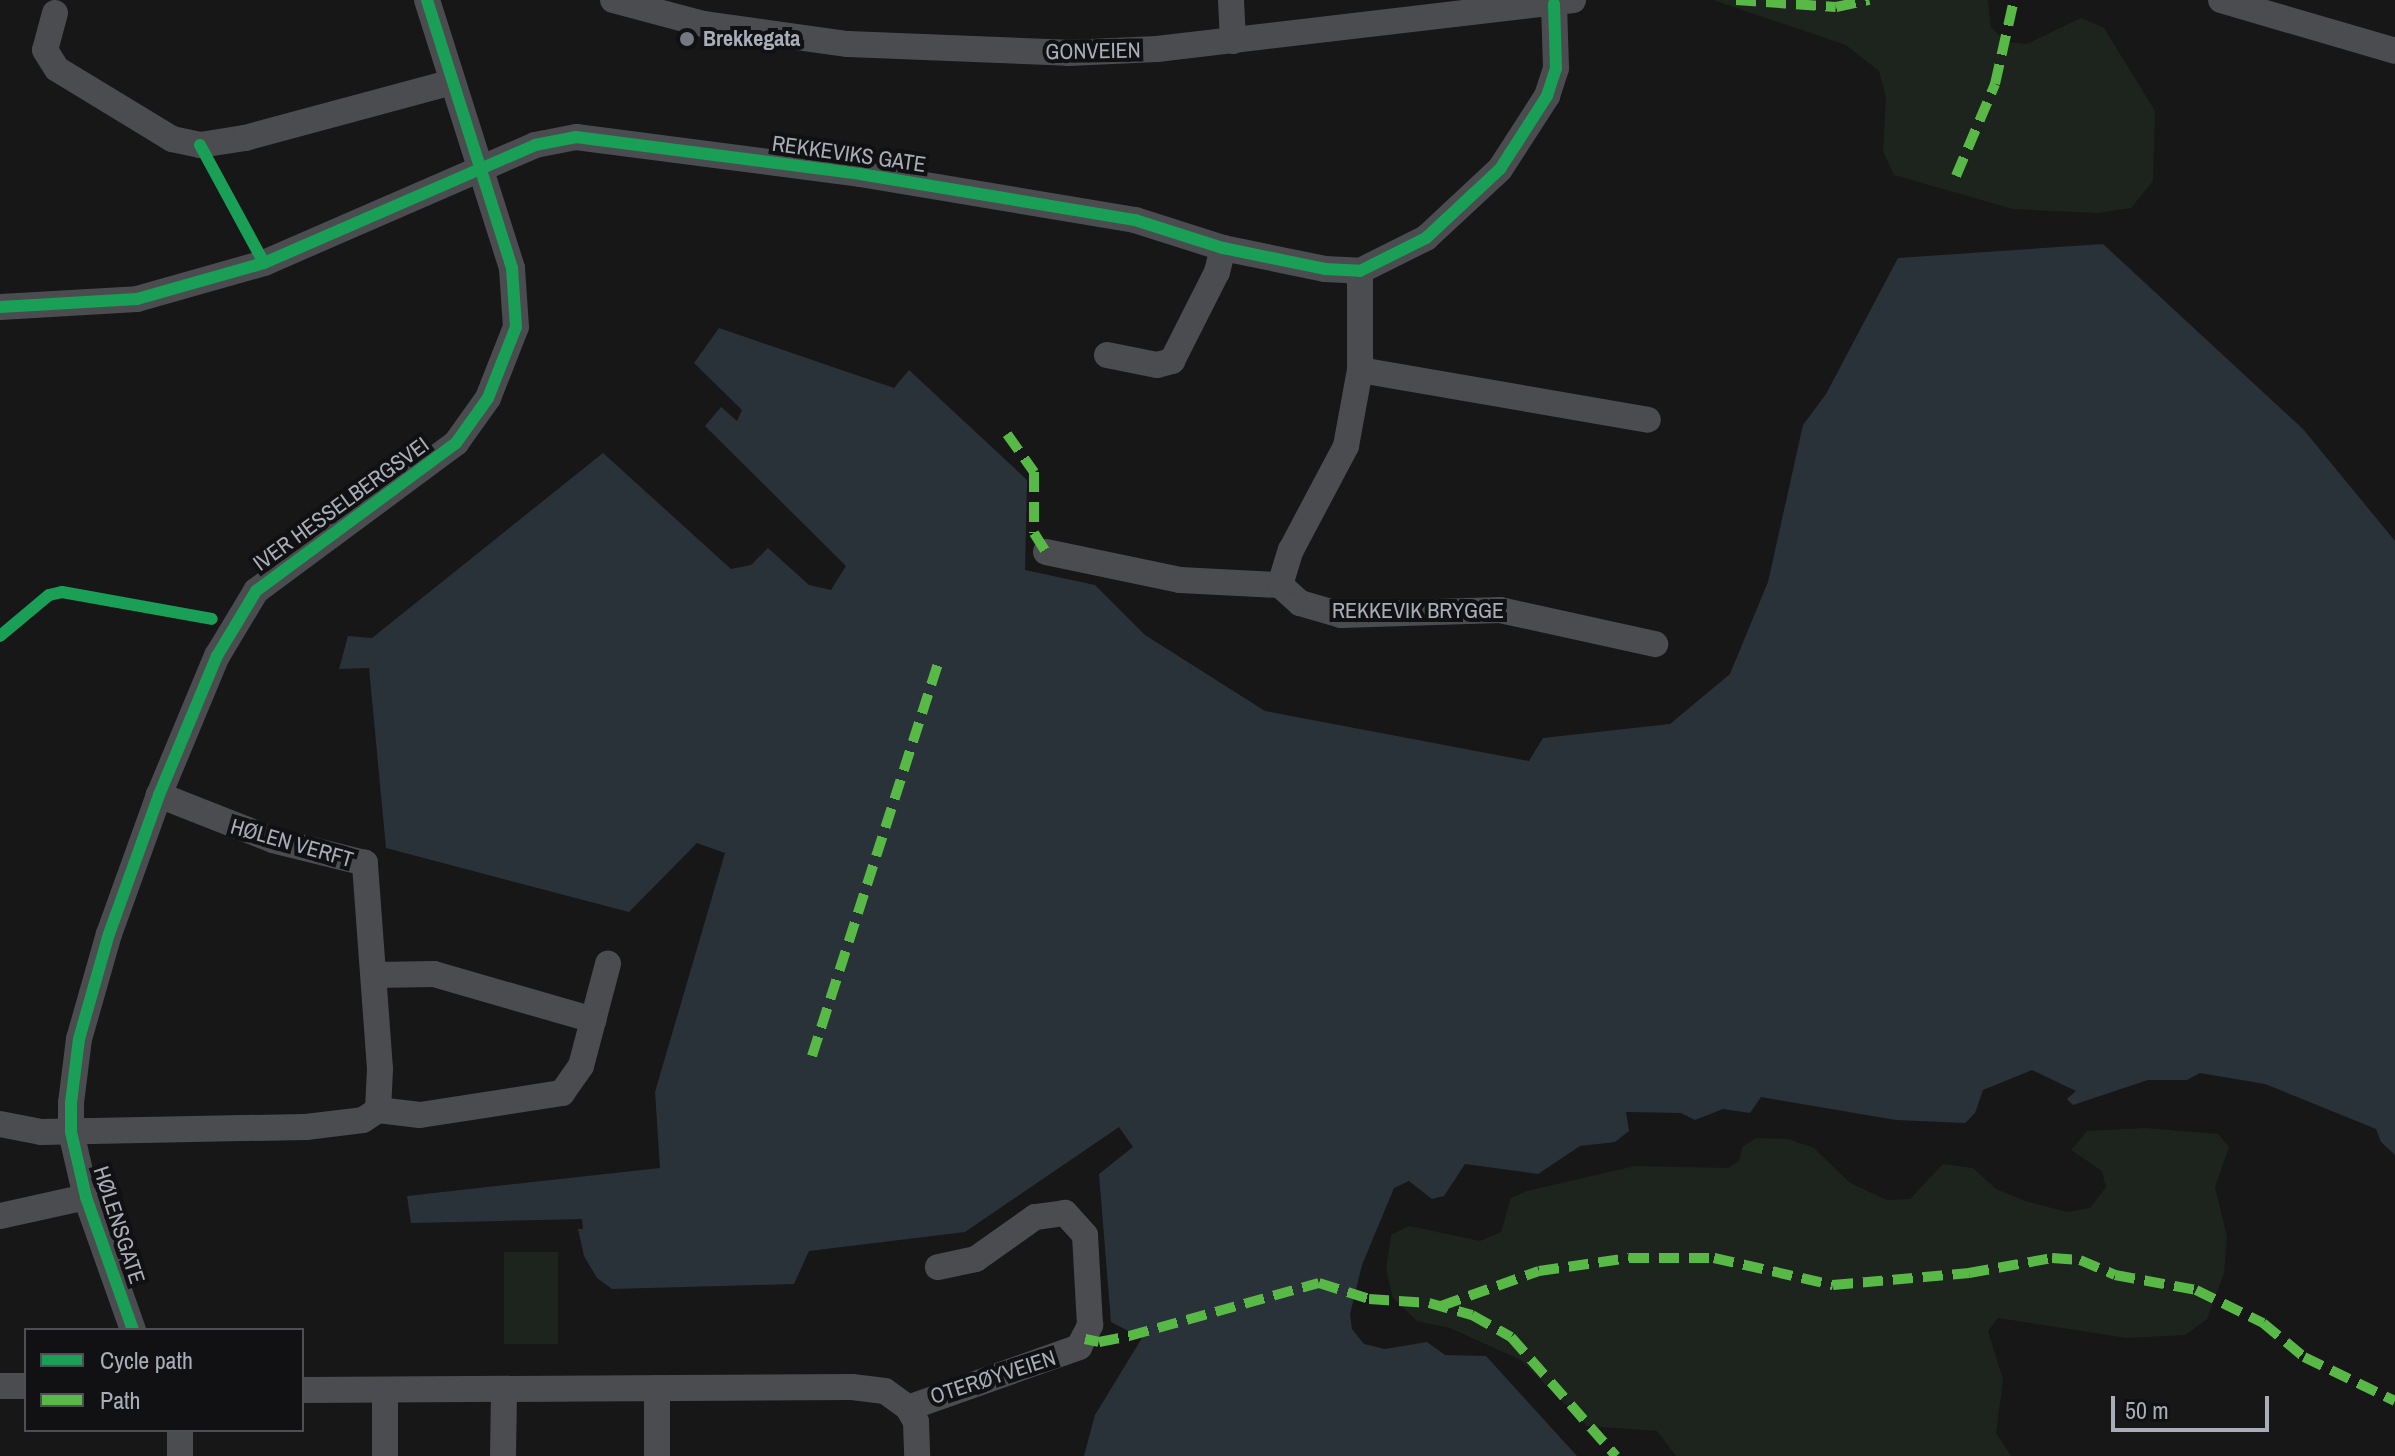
<!DOCTYPE html>
<html>
<head>
<meta charset="utf-8">
<style>
  body { margin:0 }
  #map { position:relative; width:2395px; height:1456px; overflow:hidden; background:#171717; font-family:"Archivo Narrow",sans-serif }
  div>[style] { position:absolute }
  [style*='--x'] { left:calc(var(--x)*1px); top:calc(var(--y)*1px); width:calc(var(--w)*1px); rotate:calc(var(--a)*1deg) }
  .green>* { inset:0; background:#1d241e; transform-origin:0 0 }
  .water>* { inset:0; background:#2a3239 }
  .minor>* { height:26px; margin:-13px; padding:0 13px; transform-origin:13px; border-radius:13px; background:#4b4c50 }
  .quiet>* { height:10px; margin-top:-5px; transform-origin:0; background:repeating-linear-gradient(90deg,#58b947 0 20px,transparent 0 30px) }
  .cycleway>* { height:12px; margin:-6px; padding:0 6px; transform-origin:6px; border-radius:6px; background:#1a9f57 }
  .dots>* { width:22px; height:22px; translate:-50% -50%; box-sizing:border-box; border:4px solid #111113; border-radius:50% }
  span { translate:-50% -50%; white-space:nowrap; text-align:center; line-height:1.15; -webkit-text-stroke:8px #111113; paint-order:stroke }
  .poi-label { font-size:22px; color:#a8adb8; font-weight:700 }
  .left { translate:0 -50%; text-align:left }
  .street-label { font-size:22px; color:#a8adb8 }
  .legend { position:absolute; left:24px; top:1328px; width:280px; height:104px; box-sizing:border-box; background:#111113; border:2px solid #4d4f55; margin:0; padding:10px 14px; list-style:none; font-size:24px; color:#a8adb8 }
  .legend li { display:flex; align-items:center; gap:16px; height:40px }
  .legend b { width:40px; border:2px solid #4d4f55 }
  .scale { position:absolute; left:2111px; top:1396px; width:158px; height:36px; box-sizing:border-box; border:4px solid #a8adb8; border-top:0; padding-left:10px; font-size:24px; line-height:28px; white-space:nowrap; color:#a8adb8; -webkit-text-stroke:6px #111113; paint-order:stroke }
</style>
</head>
<body>
<div id="map">
  <div class="green">
    <div style="clip-path:polygon(1713px 0,1988px 0,1991px 27px,2006px 42px,2027px 44px,2081px 18px,2104px 28px,2155px 111px,2153px 181px,2131px 208px,2098px 213px,2013px 209px,1894px 175px,1883px 151px,1886px 97px,1879px 71px,1846px 45px)"></div>
    <div style="clip-path:polygon(2145px 1128px,2218px 1134px,2229px 1147px,2215px 1187px,2227px 1237px,2224px 1273px,2207px 1319px,2185px 1335px,2127px 1338px,1998px 1318px,1988px 1331px,2003px 1380px,1996px 1433px,2011px 1456px,1676px 1456px,1657px 1431px,1587px 1426px,1521px 1360px,1450px 1328px,1417px 1321px,1393px 1298px,1386px 1270px,1391px 1235px,1409px 1226px,1480px 1241px,1501px 1232px,1511px 1198px,1527px 1191px,1635px 1166px,1728px 1168px,1739px 1161px,1742px 1147px,1756px 1138px,1788px 1139px,1814px 1148px,1850px 1183px,1887px 1200px,1910px 1199px,1943px 1164px,1973px 1168px,1996px 1189px,2025px 1201px,2067px 1212px,2090px 1208px,2106px 1187px,2102px 1171px,2071px 1150px,2087px 1131px)"></div>
    <div style="left:504px;top:1252px;width:54px;height:92px"></div>
  </div>
  <div class="water">
    <div style="clip-path:polygon(2103px 244px,2303px 429px,2395px 541px,2395px 1155px,2381px 1142px,2376px 1129px,2265px 1084px,2200px 1073px,2187px 1080px,2148px 1080px,2073px 1105px,2067px 1099px,2076px 1091px,2032px 1070px,1983px 1090px,1975px 1113px,1965px 1123px,1896px 1120px,1761px 1097px,1750px 1113px,1723px 1109px,1695px 1120px,1681px 1113px,1626px 1112px,1629px 1131px,1615px 1142px,1580px 1146px,1538px 1174px,1465px 1164px,1444px 1196px,1432px 1199px,1409px 1181px,1394px 1188px,1362px 1265px,1350px 1314px,1352px 1329px,1364px 1344px,1385px 1349px,1427px 1342px,1445px 1355px,1486px 1356px,1577px 1456px,1084px 1456px,1095px 1415px,1142px 1338px,1111px 1322px,1099px 1174px,1133px 1147px,1119px 1127px,965px 1232px,809px 1251px,794px 1284px,612px 1289px,597px 1278px,584px 1256px,578px 1229px,583px 1229px,582px 1219px,411px 1223px,407px 1196px,660px 1168px,655px 1092px,725px 853px,697px 843px,629px 912px,386px 848px,369px 668px,339px 669px,348px 636px,372px 638px,603px 453px,731px 569px,751px 565px,768px 548px,809px 585px,831px 590px,846px 566px,705px 426px,721px 407px,737px 421px,742px 410px,694px 363px,719px 328px,894px 388px,909px 370px,1027px 480px,1025px 570px,1095px 585px,1145px 635px,1265px 711px,1529px 761px,1543px 738px,1670px 724px,1730px 674px,1768px 582px,1803px 425px,1826px 394px,1898px 258px)"></div>
  </div>
  <div class="minor">
    <div style="--x:613;--y:0;--w:93;--a:14.9"></div>
    <div style="--x:703;--y:24;--w:146;--a:7.9"></div>
    <div style="--x:848;--y:44;--w:220;--a:2.3"></div>
    <div style="--x:1068;--y:53;--w:89;--a:-2.6"></div>
    <div style="--x:1157;--y:49;--w:419;--a:-6.7"></div>
    <div style="--x:1231;--y:0;--w:41;--a:87.2"></div>
    <div style="--x:2221;--y:0;--w:181;--a:16.3"></div>
    <div style="--x:55;--y:13;--w:38;--a:105"></div>
    <div style="--x:45;--y:50;--w:22;--a:58"></div>
    <div style="--x:57;--y:69;--w:135;--a:31.3"></div>
    <div style="--x:172;--y:139;--w:29;--a:12"></div>
    <div style="--x:200;--y:145;--w:46;--a:-8.8"></div>
    <div style="--x:245;--y:138;--w:214;--a:-15.1"></div>
    <div style="--x:0;--y:307;--w:137;--a:-3.3"></div>
    <div style="--x:137;--y:299;--w:132;--a:-15.8"></div>
    <div style="--x:264;--y:263;--w:296;--a:-23.5"></div>
    <div style="--x:535;--y:145;--w:42;--a:-11"></div>
    <div style="--x:576;--y:137;--w:286;--a:7.4"></div>
    <div style="--x:860;--y:174;--w:279;--a:9.5"></div>
    <div style="--x:1135;--y:220;--w:92;--a:17.7"></div>
    <div style="--x:1223;--y:248;--w:104;--a:11.6"></div>
    <div style="--x:1325;--y:269;--w:35;--a:3"></div>
    <div style="--x:1360;--y:271;--w:74;--a:-26.6"></div>
    <div style="--x:1426;--y:238;--w:101;--a:-43"></div>
    <div style="--x:1500;--y:169;--w:87;--a:-57.2"></div>
    <div style="--x:1547;--y:96;--w:29;--a:-72"></div>
    <div style="--x:1556;--y:68;--w:64;--a:-91.8"></div>
    <div style="--x:1107;--y:355;--w:51;--a:11.3"></div>
    <div style="--x:1157;--y:365;--w:16;--a:-15"></div>
    <div style="--x:1172;--y:361;--w:100;--a:-63.2"></div>
    <div style="--x:1217;--y:272;--w:25;--a:-76"></div>
    <div style="--x:1360;--y:370;--w:292;--a:9.8"></div>
    <div style="--x:1046;--y:552;--w:137;--a:11.8"></div>
    <div style="--x:1180;--y:580;--w:100;--a:2.9"></div>
    <div style="--x:1280;--y:585;--w:27;--a:42"></div>
    <div style="--x:1300;--y:603;--w:43;--a:16.3"></div>
    <div style="--x:1341;--y:615;--w:159;--a:-1.8"></div>
    <div style="--x:1500;--y:610;--w:159;--a:12.4"></div>
    <div style="--x:1280;--y:585;--w:37;--a:-73"></div>
    <div style="--x:1291;--y:550;--w:118;--a:-62.1"></div>
    <div style="--x:1346;--y:446;--w:77;--a:-79.6"></div>
    <div style="--x:1360;--y:370;--w:99;--a:-90"></div>
    <div style="--x:374;--y:975;--w:60;--a:-1"></div>
    <div style="--x:434;--y:974;--w:166;--a:16.1"></div>
    <div style="--x:378;--y:1110;--w:42;--a:6.8"></div>
    <div style="--x:420;--y:1115;--w:144;--a:-8.8"></div>
    <div style="--x:562;--y:1093;--w:33;--a:-55"></div>
    <div style="--x:581;--y:1066;--w:106;--a:-75.2"></div>
    <div style="--x:0;--y:1124;--w:42;--a:11"></div>
    <div style="--x:41;--y:1132;--w:265;--a:-1.1"></div>
    <div style="--x:306;--y:1127;--w:57;--a:-7"></div>
    <div style="--x:363;--y:1120;--w:18;--a:-34"></div>
    <div style="--x:378;--y:1110;--w:41;--a:-87.2"></div>
    <div style="--x:380;--y:1069;--w:207;--a:-94.2"></div>
    <div style="--x:365;--y:863;--w:95;--a:-166"></div>
    <div style="--x:273;--y:840;--w:123;--a:-158.5"></div>
    <div style="--x:0;--y:1216;--w:88;--a:-12.5"></div>
    <div style="--x:133;--y:1330;--w:141;--a:-109.5"></div>
    <div style="--x:86;--y:1197;--w:67;--a:-103"></div>
    <div style="--x:71;--y:1132;--w:29;--a:-90"></div>
    <div style="--x:71;--y:1103;--w:64;--a:-82.9"></div>
    <div style="--x:79;--y:1039;--w:109;--a:-74.1"></div>
    <div style="--x:109;--y:934;--w:148;--a:-70.2"></div>
    <div style="--x:159;--y:795;--w:151;--a:-67.4"></div>
    <div style="--x:217;--y:656;--w:76;--a:-59"></div>
    <div style="--x:256;--y:591;--w:249;--a:-36.5"></div>
    <div style="--x:456;--y:443;--w:55;--a:-54.6"></div>
    <div style="--x:488;--y:398;--w:76;--a:-68.5"></div>
    <div style="--x:516;--y:327;--w:59;--a:-93.9"></div>
    <div style="--x:512;--y:268;--w:281;--a:-107.6"></div>
    <div style="--x:0;--y:1386;--w:26;--a:0"></div>
    <div style="--x:302;--y:1390;--w:550;--a:-0.31"></div>
    <div style="--x:852;--y:1387;--w:33;--a:7"></div>
    <div style="--x:885;--y:1391;--w:29;--a:36"></div>
    <div style="--x:908;--y:1408;--w:16;--a:60"></div>
    <div style="--x:916;--y:1422;--w:34;--a:88"></div>
    <div style="--x:908;--y:1408;--w:182;--a:-19.6"></div>
    <div style="--x:1079;--y:1347;--w:25;--a:-63"></div>
    <div style="--x:1090;--y:1325;--w:90;--a:-93.2"></div>
    <div style="--x:1085;--y:1235;--w:30;--a:-132"></div>
    <div style="--x:1065;--y:1213;--w:30;--a:172"></div>
    <div style="--x:1035;--y:1217;--w:72;--a:144.6"></div>
    <div style="--x:976;--y:1259;--w:39;--a:168"></div>
    <div style="--x:180;--y:1430;--w:26;--a:90"></div>
    <div style="--x:385;--y:1456;--w:65;--a:-90"></div>
    <div style="--x:503;--y:1456;--w:67;--a:-89.1"></div>
    <div style="--x:657;--y:1456;--w:68;--a:-90"></div>
  </div>
  <div class="quiet">
    <div style="--x:1736;--y:0;--w:100;--a:4"></div>
    <div style="--x:1836;--y:7;--w:34;--a:-12"></div>
    <div style="--x:1956;--y:176;--w:100;--a:-67"></div>
    <div style="--x:1995;--y:84;--w:86;--a:-77.3"></div>
    <div style="--x:1007;--y:434;--w:47;--a:54.6"></div>
    <div style="--x:1034;--y:472;--w:61;--a:90"></div>
    <div style="--x:1034;--y:533;--w:22;--a:58"></div>
    <div style="--x:812;--y:1056;--w:413;--a:-72.2"></div>
    <div style="--x:1441;--y:1306;--w:104;--a:-19.7"></div>
    <div style="--x:1539;--y:1271;--w:91;--a:-8.2"></div>
    <div style="--x:1629;--y:1258;--w:85;--a:0"></div>
    <div style="--x:1714;--y:1258;--w:122;--a:12.8"></div>
    <div style="--x:1833;--y:1285;--w:137;--a:-5"></div>
    <div style="--x:1969;--y:1273;--w:84;--a:-10.2"></div>
    <div style="--x:2052;--y:1258;--w:28;--a:4"></div>
    <div style="--x:2080;--y:1260;--w:38;--a:23"></div>
    <div style="--x:2115;--y:1275;--w:82;--a:10.5"></div>
    <div style="--x:2196;--y:1290;--w:75;--a:26.2"></div>
    <div style="--x:2263;--y:1323;--w:53;--a:39.7"></div>
    <div style="--x:2304;--y:1357;--w:101;--a:25.8"></div>
    <div style="--x:1085;--y:1339;--w:14;--a:12"></div>
    <div style="--x:1099;--y:1342;--w:31;--a:-11"></div>
    <div style="--x:1129;--y:1336;--w:197;--a:-15.6"></div>
    <div style="--x:1319;--y:1283;--w:52;--a:17.7"></div>
    <div style="--x:1369;--y:1299;--w:60;--a:3.8"></div>
    <div style="--x:1429;--y:1303;--w:45;--a:15.6"></div>
    <div style="--x:1472;--y:1315;--w:45;--a:29.4"></div>
    <div style="--x:1511;--y:1337;--w:159;--a:48.6"></div>
  </div>
  <div class="cycleway">
    <div style="--x:200;--y:145;--w:134;--a:61.5"></div>
    <div style="--x:0;--y:307;--w:137;--a:-3.3"></div>
    <div style="--x:137;--y:299;--w:132;--a:-15.8"></div>
    <div style="--x:264;--y:263;--w:296;--a:-23.5"></div>
    <div style="--x:535;--y:145;--w:42;--a:-11"></div>
    <div style="--x:576;--y:137;--w:286;--a:7.4"></div>
    <div style="--x:860;--y:174;--w:279;--a:9.5"></div>
    <div style="--x:1135;--y:220;--w:92;--a:17.7"></div>
    <div style="--x:1223;--y:248;--w:104;--a:11.6"></div>
    <div style="--x:1325;--y:269;--w:35;--a:3"></div>
    <div style="--x:1360;--y:271;--w:74;--a:-26.6"></div>
    <div style="--x:1426;--y:238;--w:101;--a:-43"></div>
    <div style="--x:1500;--y:169;--w:87;--a:-57.2"></div>
    <div style="--x:1547;--y:96;--w:29;--a:-72"></div>
    <div style="--x:1556;--y:68;--w:64;--a:-91.8"></div>
    <div style="--x:0;--y:636;--w:64;--a:-39.9"></div>
    <div style="--x:49;--y:595;--w:13;--a:-13"></div>
    <div style="--x:62;--y:592;--w:152;--a:10.2"></div>
    <div style="--x:133;--y:1330;--w:141;--a:-109.5"></div>
    <div style="--x:86;--y:1197;--w:67;--a:-103"></div>
    <div style="--x:71;--y:1132;--w:29;--a:-90"></div>
    <div style="--x:71;--y:1103;--w:64;--a:-82.9"></div>
    <div style="--x:79;--y:1039;--w:109;--a:-74.1"></div>
    <div style="--x:109;--y:934;--w:148;--a:-70.2"></div>
    <div style="--x:159;--y:795;--w:151;--a:-67.4"></div>
    <div style="--x:217;--y:656;--w:76;--a:-59"></div>
    <div style="--x:256;--y:591;--w:249;--a:-36.5"></div>
    <div style="--x:456;--y:443;--w:55;--a:-54.6"></div>
    <div style="--x:488;--y:398;--w:76;--a:-68.5"></div>
    <div style="--x:516;--y:327;--w:59;--a:-93.9"></div>
    <div style="--x:512;--y:268;--w:281;--a:-107.6"></div>
  </div>
  <div class="dots">
    <div style="left:687px;top:39px;background:#757880"></div>
  </div>
  <div class="poi-label">
    <span class="left" style="left:703px;top:39px">Brekkegata</span>
  </div>
  <div class="street-label">
    <span style="left:1093px;top:51px;rotate:-1deg">GONVEIEN</span>
    <span style="left:849px;top:154px;rotate:8deg">REKKEVIKS GATE</span>
    <span style="left:341px;top:504px;rotate:-36deg">IVER HESSELBERGSVEI</span>
    <span style="left:1418px;top:611px">REKKEVIK BRYGGE</span>
    <span style="left:292px;top:843px;rotate:16deg">HØLEN VERFT</span>
    <span style="left:119px;top:1225px;rotate:72deg">HØLENSGATE</span>
    <span style="left:993px;top:1377px;rotate:-18deg">OTERØYVEIEN</span>
  </div>
  <ul class="legend">
  <li><b style="height:10px;background:#1a9f57"></b>Cycle path</li>
  <li><b style="height:10px;background:#58b947"></b>Path</li>
  </ul>
  <div class="scale">50 m</div>
</div>
</body>
</html>
